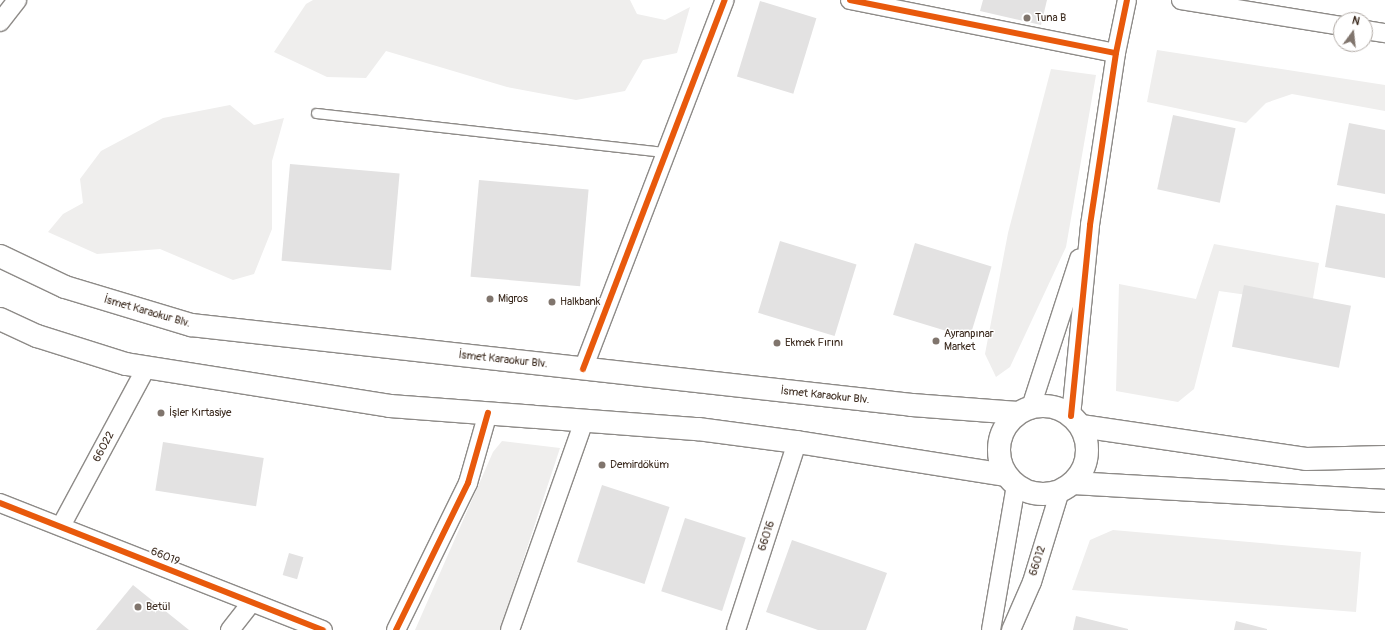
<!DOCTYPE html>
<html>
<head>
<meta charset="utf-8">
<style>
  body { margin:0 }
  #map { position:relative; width:1385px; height:630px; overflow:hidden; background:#fff; font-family:Pangolin,sans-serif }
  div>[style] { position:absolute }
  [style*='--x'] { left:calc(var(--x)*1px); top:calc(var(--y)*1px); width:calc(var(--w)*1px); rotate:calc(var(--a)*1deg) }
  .built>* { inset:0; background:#efeeed }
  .building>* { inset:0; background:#e3e2e2; transform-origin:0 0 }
  .roads { filter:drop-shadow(1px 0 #8e8b88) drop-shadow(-1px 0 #8e8b88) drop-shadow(0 1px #8e8b88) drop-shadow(0 -1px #8e8b88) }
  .service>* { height:9px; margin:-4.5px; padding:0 4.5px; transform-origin:4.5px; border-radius:4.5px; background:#fff }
  .minor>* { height:18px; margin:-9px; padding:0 9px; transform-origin:9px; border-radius:9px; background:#fff }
  .secondary>* { height:22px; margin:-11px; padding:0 11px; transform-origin:11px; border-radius:11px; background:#fff }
  .secondary>.ring { margin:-11px; padding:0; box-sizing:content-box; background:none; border:22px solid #fff; border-radius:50% }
  .cycleway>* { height:6px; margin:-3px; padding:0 3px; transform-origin:3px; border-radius:3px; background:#e8590c }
  .dots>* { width:11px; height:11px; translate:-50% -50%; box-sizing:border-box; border:2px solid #fff; border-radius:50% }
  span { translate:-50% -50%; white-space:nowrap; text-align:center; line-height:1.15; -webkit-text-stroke:3px #fff; paint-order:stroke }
  .poi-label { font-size:11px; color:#3b2a1e }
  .left { translate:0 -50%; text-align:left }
  .street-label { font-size:11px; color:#3b2a1e }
  .north { position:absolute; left:1333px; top:12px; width:40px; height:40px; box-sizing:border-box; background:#fff; border:1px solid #b1aaa5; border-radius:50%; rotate:15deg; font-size:11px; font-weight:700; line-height:16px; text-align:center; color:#3b2a1e }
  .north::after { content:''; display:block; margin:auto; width:14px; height:18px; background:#80756d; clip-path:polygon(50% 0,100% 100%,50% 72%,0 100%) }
</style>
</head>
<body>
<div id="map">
  <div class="built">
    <div style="clip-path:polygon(313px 0,630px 0,637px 14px,665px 20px,690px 7px,677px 53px,643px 60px,625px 91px,576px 100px,507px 87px,386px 51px,366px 78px,327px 77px,274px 52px,306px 4px)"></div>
    <div style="clip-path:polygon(1157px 50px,1385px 85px,1385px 111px,1292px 94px,1266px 103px,1246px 123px,1147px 102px)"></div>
    <div style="clip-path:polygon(1051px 69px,1096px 75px,1066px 247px,1010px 367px,996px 377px,985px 354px,1008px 233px)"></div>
    <div style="clip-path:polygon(230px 105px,254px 125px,284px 118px,272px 161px,272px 229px,254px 274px,233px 280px,160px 249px,97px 254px,48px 232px,63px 214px,83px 203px,80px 179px,101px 151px,163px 118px)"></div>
    <div style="clip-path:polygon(1214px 244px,1319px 263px,1312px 304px,1219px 291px,1194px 389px,1178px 402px,1116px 391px,1119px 284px,1196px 299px)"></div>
    <div style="clip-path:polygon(502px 441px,560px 448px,500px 630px,415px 630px,493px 452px)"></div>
    <div style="clip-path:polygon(1113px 530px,1361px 552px,1356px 612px,1072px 590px,1090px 540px)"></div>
  </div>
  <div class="building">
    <div style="clip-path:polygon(983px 0,1047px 0,1041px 25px,980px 11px)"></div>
    <div style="left:760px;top:1px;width:59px;height:79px;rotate:17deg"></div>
    <div style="left:1173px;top:115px;width:64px;height:76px;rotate:12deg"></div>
    <div style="clip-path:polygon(1349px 123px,1385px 130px,1385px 194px,1337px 185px)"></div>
    <div style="left:290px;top:164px;width:110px;height:97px;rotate:5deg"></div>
    <div style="left:479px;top:180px;width:110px;height:97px;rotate:5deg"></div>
    <div style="clip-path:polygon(1336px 205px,1385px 214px,1385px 278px,1325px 267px)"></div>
    <div style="left:780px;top:241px;width:80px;height:75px;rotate:17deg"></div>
    <div style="left:915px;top:243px;width:80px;height:75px;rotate:17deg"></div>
    <div style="left:1244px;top:285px;width:109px;height:63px;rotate:11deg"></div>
    <div style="left:163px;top:442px;width:102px;height:49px;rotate:9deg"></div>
    <div style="left:602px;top:485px;width:71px;height:81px;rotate:18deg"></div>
    <div style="left:685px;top:518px;width:64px;height:77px;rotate:18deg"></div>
    <div style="clip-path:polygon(792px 540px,887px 573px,866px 630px,818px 630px,766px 612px)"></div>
    <div style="left:289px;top:553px;width:15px;height:23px;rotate:16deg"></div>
    <div style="clip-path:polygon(133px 585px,189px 630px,96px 630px)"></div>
    <div style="clip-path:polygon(1076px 616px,1128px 629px,1128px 630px,1073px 630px)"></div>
    <div style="clip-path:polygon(1236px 621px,1267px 629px,1267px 630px,1234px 630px)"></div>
  </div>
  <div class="roads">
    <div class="service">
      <div style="--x:316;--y:113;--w:352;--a:6.4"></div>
    </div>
    <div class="minor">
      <div style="--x:850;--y:0;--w:271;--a:11.3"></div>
      <div style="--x:1181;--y:0;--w:162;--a:9.2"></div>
      <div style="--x:0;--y:22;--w:28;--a:-52"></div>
      <div style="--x:1365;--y:30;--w:20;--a:9"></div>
      <div style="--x:583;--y:369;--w:395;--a:-69"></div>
      <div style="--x:1031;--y:407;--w:156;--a:-72"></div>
      <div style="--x:1071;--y:416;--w:192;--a:-84.3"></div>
      <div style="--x:1090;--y:225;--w:174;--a:-81.4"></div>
      <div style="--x:1116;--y:53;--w:54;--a:-78.3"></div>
      <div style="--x:0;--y:503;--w:347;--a:21.5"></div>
      <div style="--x:61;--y:526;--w:179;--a:-61.7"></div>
      <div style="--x:230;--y:630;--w:34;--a:-52"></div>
      <div style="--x:396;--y:630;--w:164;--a:-63.9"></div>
      <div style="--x:468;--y:483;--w:73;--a:-74.1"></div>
      <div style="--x:510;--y:630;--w:222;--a:-70.5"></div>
      <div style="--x:736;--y:630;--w:198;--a:-72"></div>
      <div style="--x:991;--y:630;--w:146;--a:-80.2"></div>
      <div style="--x:1011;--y:630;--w:52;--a:-66.4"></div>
      <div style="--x:1032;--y:582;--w:95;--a:-72.9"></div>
    </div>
    <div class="secondary">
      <div style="--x:0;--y:256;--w:72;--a:25.5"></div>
      <div style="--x:65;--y:287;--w:132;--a:16.8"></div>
      <div style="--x:191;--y:325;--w:725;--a:6.33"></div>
      <div style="--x:912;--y:405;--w:106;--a:4.3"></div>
      <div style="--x:0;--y:319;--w:41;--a:24.7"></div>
      <div style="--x:37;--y:336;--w:93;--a:17.5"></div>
      <div style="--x:126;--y:364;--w:267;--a:9"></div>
      <div style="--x:390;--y:406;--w:309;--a:4.3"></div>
      <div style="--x:698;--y:429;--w:100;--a:7.5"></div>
      <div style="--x:797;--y:442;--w:212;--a:9"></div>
      <div class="ring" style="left:999px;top:406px;width:66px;height:66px"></div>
      <div style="--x:1081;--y:426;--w:227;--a:8.3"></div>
      <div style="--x:1306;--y:459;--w:79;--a:-1.5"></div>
      <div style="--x:1073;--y:483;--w:313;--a:3.3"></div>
    </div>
  </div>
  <div class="cycleway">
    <div style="--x:850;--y:0;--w:271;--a:11.3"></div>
    <div style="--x:583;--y:369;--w:395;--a:-69"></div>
    <div style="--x:1071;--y:416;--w:192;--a:-84.3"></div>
    <div style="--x:1090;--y:225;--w:174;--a:-81.4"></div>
    <div style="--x:1116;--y:53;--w:54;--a:-78.3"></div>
    <div style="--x:0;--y:503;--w:347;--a:21.5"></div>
    <div style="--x:396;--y:630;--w:164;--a:-63.9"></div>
    <div style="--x:468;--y:483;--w:73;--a:-74.1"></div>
  </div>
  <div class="dots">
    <div style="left:1027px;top:18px;background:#80756d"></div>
    <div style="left:490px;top:299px;background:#80756d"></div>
    <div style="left:552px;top:302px;background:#80756d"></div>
    <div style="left:936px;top:341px;background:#80756d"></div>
    <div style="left:777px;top:343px;background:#80756d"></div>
    <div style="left:161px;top:413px;background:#80756d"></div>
    <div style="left:602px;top:465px;background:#80756d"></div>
    <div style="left:138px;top:607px;background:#80756d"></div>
  </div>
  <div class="poi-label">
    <span class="left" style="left:1035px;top:18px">Tuna B</span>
    <span class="left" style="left:498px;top:299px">Migros</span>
    <span class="left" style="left:560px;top:302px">Halkbank</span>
    <span class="left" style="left:944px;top:341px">Ayranpınar<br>Market</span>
    <span class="left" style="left:785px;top:343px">Ekmek Fırını</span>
    <span class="left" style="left:169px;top:413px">İşler Kırtasiye</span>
    <span class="left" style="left:610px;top:465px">Demirdöküm</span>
    <span class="left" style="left:146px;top:607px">Betül</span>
  </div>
  <div class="street-label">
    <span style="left:147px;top:312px;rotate:16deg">İsmet Karaokur Blv.</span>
    <span style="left:503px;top:360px;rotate:6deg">İsmet Karaokur Blv.</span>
    <span style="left:825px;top:396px;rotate:6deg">İsmet Karaokur Blv.</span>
    <span style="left:104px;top:447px;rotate:-62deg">66022</span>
    <span style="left:767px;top:536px;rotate:-72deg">66016</span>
    <span style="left:165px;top:557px;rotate:22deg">66019</span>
    <span style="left:1038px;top:561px;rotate:-72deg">66012</span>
  </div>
  <div class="north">N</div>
</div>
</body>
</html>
